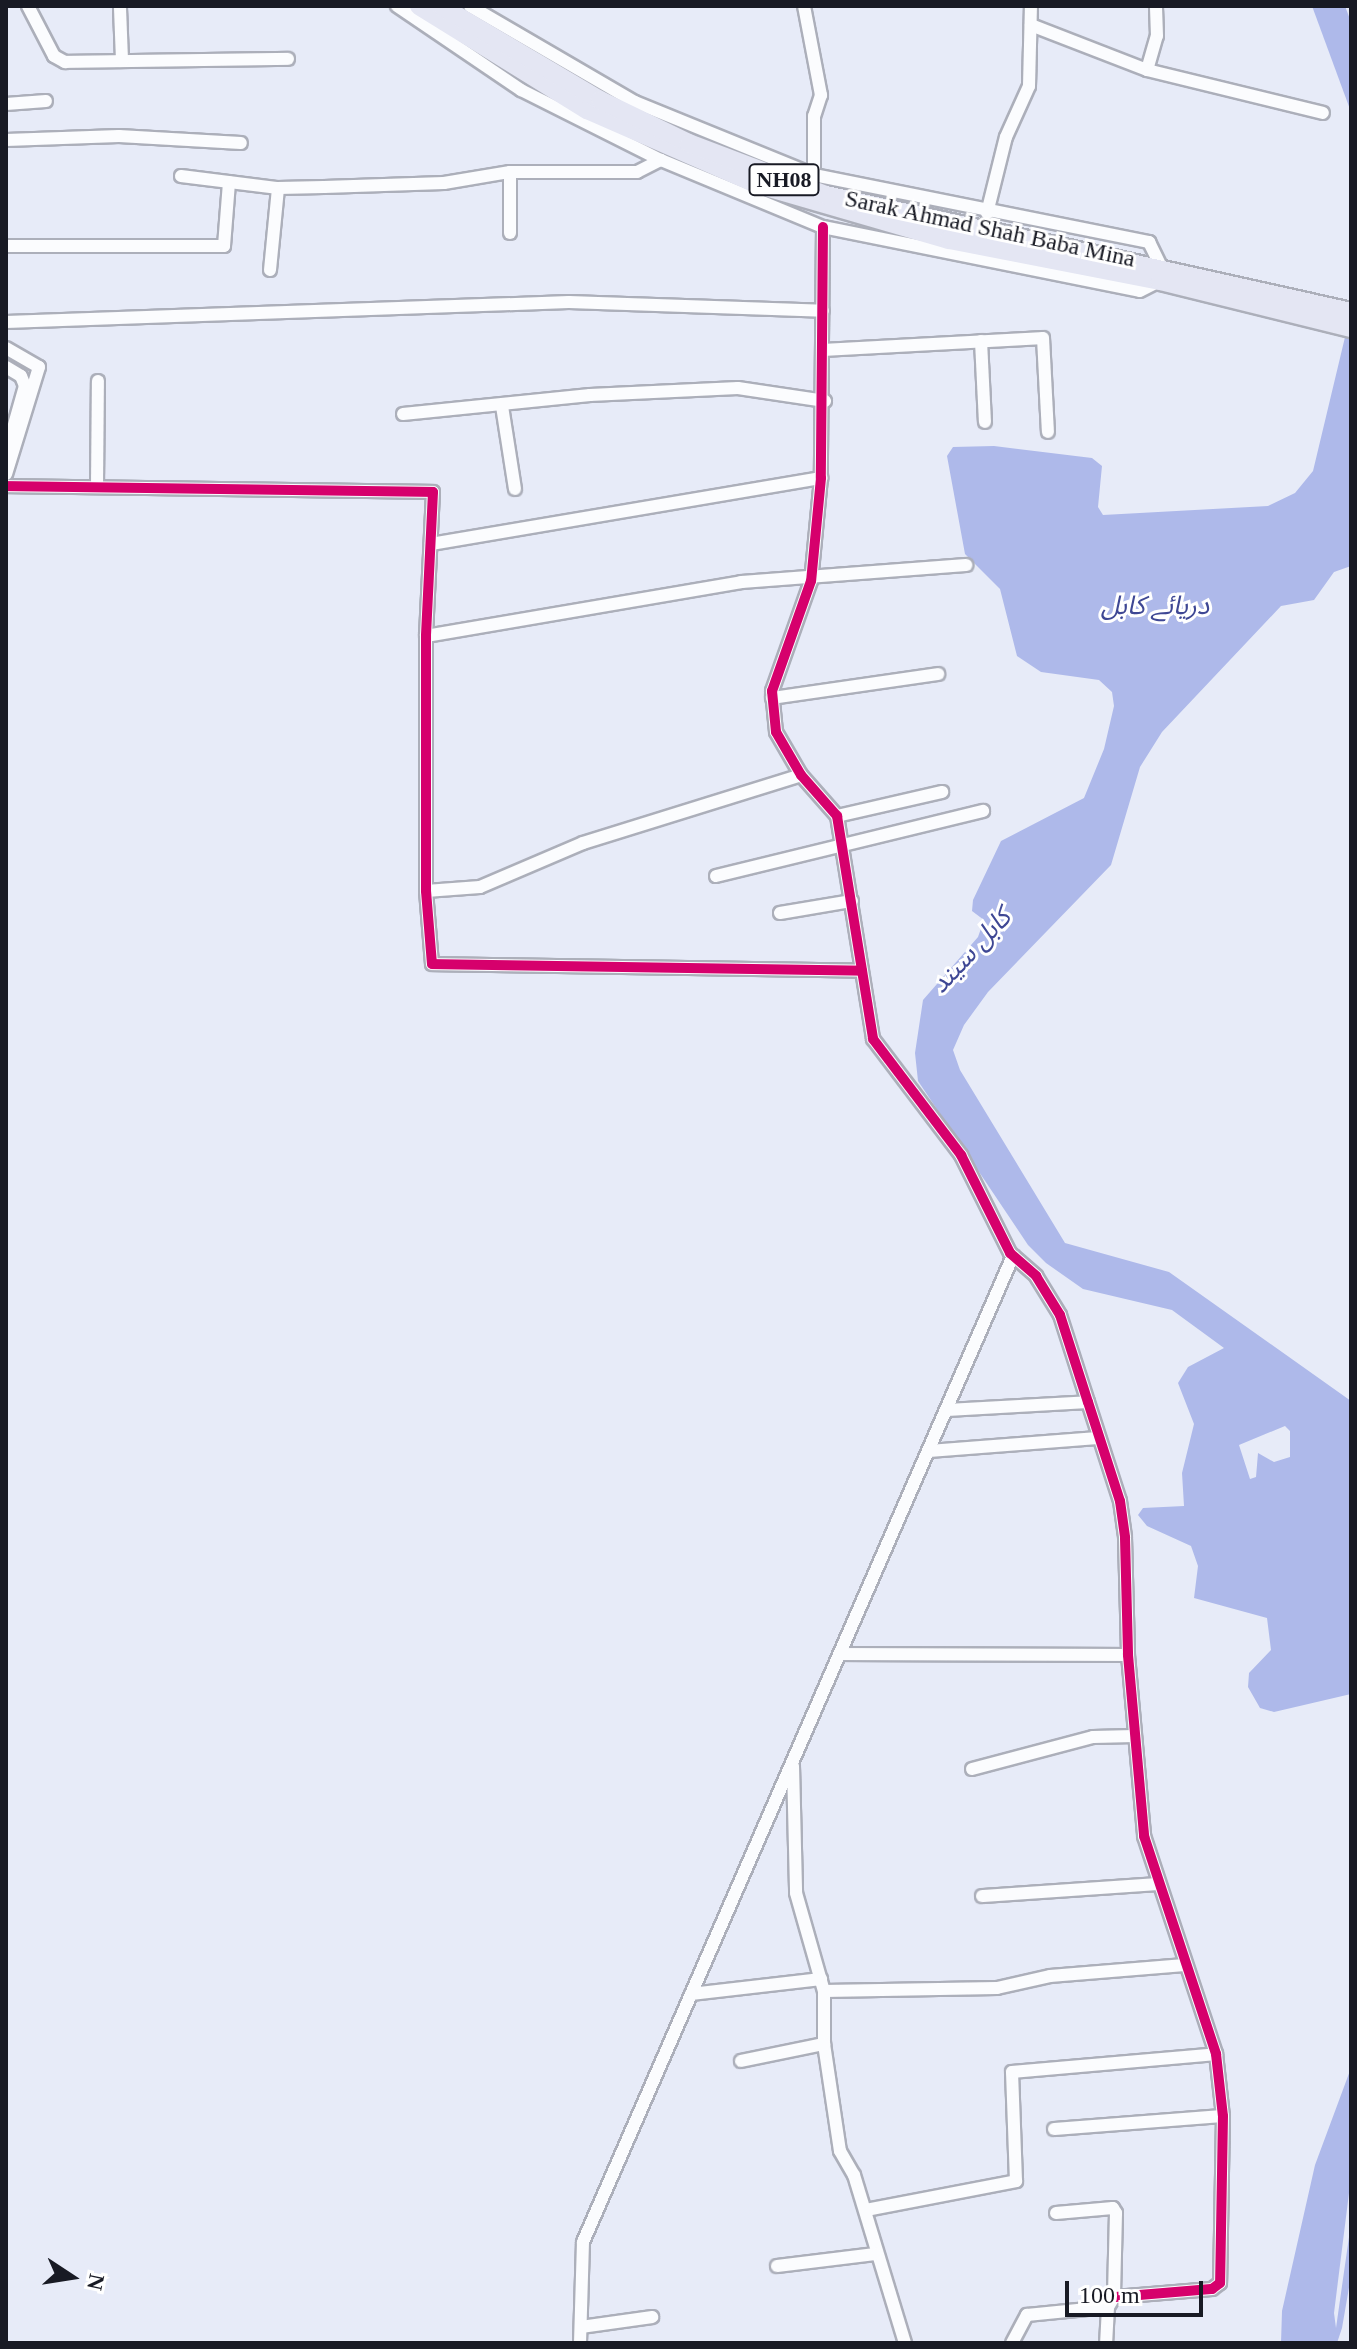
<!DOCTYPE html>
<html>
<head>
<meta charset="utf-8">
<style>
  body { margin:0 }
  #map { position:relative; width:1357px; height:2349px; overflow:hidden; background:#e7ebf8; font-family:"Times New Roman","Noto Sans Arabic",serif }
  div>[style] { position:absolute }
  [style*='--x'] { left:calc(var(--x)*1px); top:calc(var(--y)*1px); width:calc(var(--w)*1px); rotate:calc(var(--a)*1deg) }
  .water>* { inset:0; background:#aeb9ea }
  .roads { filter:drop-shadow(2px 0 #acafba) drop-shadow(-2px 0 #acafba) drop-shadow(0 2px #acafba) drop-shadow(0 -2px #acafba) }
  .minor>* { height:12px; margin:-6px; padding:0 6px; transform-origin:6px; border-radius:6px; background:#fbfcfe }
  .highway>* { height:18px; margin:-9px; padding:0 9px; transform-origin:9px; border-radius:9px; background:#e4e6f3 }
  .cycleway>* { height:10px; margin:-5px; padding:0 5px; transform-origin:5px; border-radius:5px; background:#d6006c }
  span { translate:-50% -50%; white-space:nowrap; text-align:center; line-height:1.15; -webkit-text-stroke:6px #fff; paint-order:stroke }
  .shield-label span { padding:2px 6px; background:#fff; border:2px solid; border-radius:6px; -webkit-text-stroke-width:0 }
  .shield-label { font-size:22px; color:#181a24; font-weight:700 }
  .street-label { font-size:24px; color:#181a24 }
  .water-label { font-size:26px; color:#3e4794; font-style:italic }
  .frame { position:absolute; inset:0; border:8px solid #181a24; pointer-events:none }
  .north { position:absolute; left:32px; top:2237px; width:80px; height:80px; -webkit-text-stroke:6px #fff; paint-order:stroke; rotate:102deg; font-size:22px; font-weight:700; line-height:32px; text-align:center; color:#181a24 }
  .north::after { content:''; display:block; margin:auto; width:28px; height:36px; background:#181a24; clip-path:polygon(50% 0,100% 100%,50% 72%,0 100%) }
  .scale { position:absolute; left:1065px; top:2281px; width:138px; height:36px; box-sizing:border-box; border:4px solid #181a24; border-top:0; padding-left:10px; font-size:24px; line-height:28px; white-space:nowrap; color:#181a24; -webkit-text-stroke:6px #fff; paint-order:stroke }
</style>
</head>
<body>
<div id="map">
  <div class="water">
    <div style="clip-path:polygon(1312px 6px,1345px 6px,1351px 22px,1351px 112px)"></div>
    <div style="clip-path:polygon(evenodd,1351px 312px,1351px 566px,1334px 572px,1314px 600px,1281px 606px,1162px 732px,1140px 767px,1111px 865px,988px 992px,964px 1025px,953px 1050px,960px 1070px,1065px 1243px,1169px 1272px,1351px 1401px,1351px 1694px,1274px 1712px,1260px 1708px,1248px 1687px,1249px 1673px,1271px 1650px,1267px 1618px,1194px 1598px,1198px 1566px,1191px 1546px,1147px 1526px,1138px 1515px,1143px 1508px,1184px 1506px,1182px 1473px,1194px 1424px,1178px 1383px,1188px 1367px,1224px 1348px,1172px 1310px,1083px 1289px,1046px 1263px,1028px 1245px,918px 1081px,915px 1053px,923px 1000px,978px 937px,984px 920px,972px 911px,973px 900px,1001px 841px,1084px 798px,1104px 749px,1114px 706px,1112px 692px,1099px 680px,1041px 672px,1017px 656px,1000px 589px,965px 554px,947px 456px,953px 447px,994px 446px,1092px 458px,1102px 466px,1098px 507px,1103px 515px,1268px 506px,1295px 493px,1313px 471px,1351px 312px,1285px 1426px,1290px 1431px,1290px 1457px,1274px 1462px,1258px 1453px,1256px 1477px,1250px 1479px,1239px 1445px,1285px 1426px)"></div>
    <div style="clip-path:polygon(1351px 2068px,1351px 2177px,1334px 2313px,1336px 2328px,1351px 2223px,1351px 2276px,1342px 2328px,1337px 2343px,1281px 2343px,1282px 2311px,1315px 2165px)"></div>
  </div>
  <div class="roads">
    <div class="minor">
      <div style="--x:28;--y:6;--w:56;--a:62.5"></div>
      <div style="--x:54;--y:56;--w:13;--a:29"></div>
      <div style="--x:65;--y:62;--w:223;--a:-0.8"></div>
      <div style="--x:397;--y:6;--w:150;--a:34.1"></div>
      <div style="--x:521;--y:90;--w:157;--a:26.6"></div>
      <div style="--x:661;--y:160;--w:175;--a:22.5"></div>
      <div style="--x:823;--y:227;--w:323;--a:11.4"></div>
      <div style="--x:1140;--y:291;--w:22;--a:-27"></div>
      <div style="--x:470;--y:6;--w:191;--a:30.2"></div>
      <div style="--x:635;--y:102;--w:193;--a:22.2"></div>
      <div style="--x:814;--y:175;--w:342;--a:11.3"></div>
      <div style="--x:1149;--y:242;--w:25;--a:64"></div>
      <div style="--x:804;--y:6;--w:91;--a:79.2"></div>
      <div style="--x:821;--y:95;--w:22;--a:108"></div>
      <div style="--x:814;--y:116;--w:59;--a:90"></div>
      <div style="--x:120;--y:8;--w:53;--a:87.8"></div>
      <div style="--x:1031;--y:25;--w:124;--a:21.2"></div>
      <div style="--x:1147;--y:70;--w:181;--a:13.7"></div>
      <div style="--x:1147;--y:70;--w:35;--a:-74"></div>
      <div style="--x:1157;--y:36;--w:30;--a:-92"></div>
      <div style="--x:6;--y:104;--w:40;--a:-4.3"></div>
      <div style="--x:6;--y:140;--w:113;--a:-2"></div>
      <div style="--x:119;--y:136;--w:122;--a:3.3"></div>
      <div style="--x:510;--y:172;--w:61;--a:90"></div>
      <div style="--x:181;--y:176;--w:98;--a:7.1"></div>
      <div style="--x:278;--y:188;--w:46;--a:-1.2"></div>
      <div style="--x:324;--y:187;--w:120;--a:-1.9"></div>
      <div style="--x:444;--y:183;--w:67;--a:-9.5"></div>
      <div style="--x:510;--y:172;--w:127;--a:0"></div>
      <div style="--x:637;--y:172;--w:27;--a:-27"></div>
      <div style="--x:987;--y:213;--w:78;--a:-76"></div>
      <div style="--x:1006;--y:137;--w:56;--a:-65.7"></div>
      <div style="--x:1029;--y:86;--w:80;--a:-88.6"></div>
      <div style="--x:823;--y:227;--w:251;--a:90.5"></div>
      <div style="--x:821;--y:478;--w:103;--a:95.5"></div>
      <div style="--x:811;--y:581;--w:117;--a:109.5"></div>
      <div style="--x:772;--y:691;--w:41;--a:84.4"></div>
      <div style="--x:776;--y:732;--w:50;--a:59.8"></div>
      <div style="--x:801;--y:775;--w:55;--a:48.7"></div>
      <div style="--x:837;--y:816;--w:226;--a:80.8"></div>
      <div style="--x:873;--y:1039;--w:146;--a:52.8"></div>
      <div style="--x:961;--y:1155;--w:110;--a:63.4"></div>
      <div style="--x:1010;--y:1253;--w:35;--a:41"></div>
      <div style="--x:1036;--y:1276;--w:46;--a:58.4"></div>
      <div style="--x:1060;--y:1315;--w:91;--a:72.2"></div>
      <div style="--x:1088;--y:1402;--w:104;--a:72.1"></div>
      <div style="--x:1120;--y:1501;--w:37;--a:82"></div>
      <div style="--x:1125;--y:1538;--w:117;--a:88.5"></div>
      <div style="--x:1128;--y:1655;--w:182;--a:84.9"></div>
      <div style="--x:1144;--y:1836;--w:230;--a:71.7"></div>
      <div style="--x:1216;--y:2054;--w:62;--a:83.6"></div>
      <div style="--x:1223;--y:2116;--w:167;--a:91"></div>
      <div style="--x:1220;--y:2283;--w:10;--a:143"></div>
      <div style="--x:1212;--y:2289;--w:98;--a:175.3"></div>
      <div style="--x:6;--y:246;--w:218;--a:0"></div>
      <div style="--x:224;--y:246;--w:64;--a:-85.5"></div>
      <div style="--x:270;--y:270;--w:82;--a:-84.4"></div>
      <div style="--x:6;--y:322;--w:563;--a:-2.03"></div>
      <div style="--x:569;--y:302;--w:254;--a:2"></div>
      <div style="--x:981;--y:341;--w:81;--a:87.2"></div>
      <div style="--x:6;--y:348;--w:38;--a:30"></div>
      <div style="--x:39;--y:367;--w:112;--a:107.1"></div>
      <div style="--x:824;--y:350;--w:219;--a:-3.1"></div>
      <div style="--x:1043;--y:338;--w:94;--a:87"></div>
      <div style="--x:6;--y:367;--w:17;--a:31"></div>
      <div style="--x:21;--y:376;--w:11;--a:68"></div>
      <div style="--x:25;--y:386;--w:58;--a:105.9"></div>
      <div style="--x:502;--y:406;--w:84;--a:81.1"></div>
      <div style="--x:403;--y:414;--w:188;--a:-5.8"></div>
      <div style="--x:590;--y:395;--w:148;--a:-2.7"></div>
      <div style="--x:738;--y:388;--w:88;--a:8.5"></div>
      <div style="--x:6;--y:486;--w:427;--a:0.8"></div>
      <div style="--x:433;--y:492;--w:144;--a:92.8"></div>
      <div style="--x:426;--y:636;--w:255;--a:90"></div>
      <div style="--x:426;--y:891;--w:73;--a:85.3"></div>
      <div style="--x:432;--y:964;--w:430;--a:0.9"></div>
      <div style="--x:97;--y:486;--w:105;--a:-89.5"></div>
      <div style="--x:431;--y:544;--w:396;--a:-9.6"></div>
      <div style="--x:426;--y:636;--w:320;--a:-9.7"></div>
      <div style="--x:741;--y:582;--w:226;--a:-4.3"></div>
      <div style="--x:772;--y:698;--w:168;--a:-8.2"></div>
      <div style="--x:837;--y:816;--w:108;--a:-12.9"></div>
      <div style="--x:716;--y:876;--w:275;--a:-13.7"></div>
      <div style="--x:426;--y:891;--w:54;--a:-4.2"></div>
      <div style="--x:480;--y:887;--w:112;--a:-23.1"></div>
      <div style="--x:583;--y:843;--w:228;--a:-17.3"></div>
      <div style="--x:780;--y:913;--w:73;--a:-9.5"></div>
      <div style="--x:947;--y:1410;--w:141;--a:-3.2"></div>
      <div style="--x:929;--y:1451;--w:169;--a:-4.4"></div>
      <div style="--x:840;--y:1654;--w:288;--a:0.2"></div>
      <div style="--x:793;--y:1766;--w:127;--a:88.6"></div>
      <div style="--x:796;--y:1893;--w:102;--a:74.1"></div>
      <div style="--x:824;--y:1991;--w:53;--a:90"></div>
      <div style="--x:824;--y:2044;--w:108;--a:81.5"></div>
      <div style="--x:840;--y:2151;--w:28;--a:60"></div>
      <div style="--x:854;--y:2175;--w:176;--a:73.1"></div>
      <div style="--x:972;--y:1769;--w:125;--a:-14.8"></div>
      <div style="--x:1093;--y:1737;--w:41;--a:-1.4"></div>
      <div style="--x:982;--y:1896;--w:174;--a:-3.9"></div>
      <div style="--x:824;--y:1991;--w:173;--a:-1"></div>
      <div style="--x:997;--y:1988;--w:54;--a:-12.8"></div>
      <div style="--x:1050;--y:1976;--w:135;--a:-4.7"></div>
      <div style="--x:691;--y:1994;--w:131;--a:-6.6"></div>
      <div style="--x:741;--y:2061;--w:85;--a:-11.6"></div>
      <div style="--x:1054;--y:2129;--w:169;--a:-4.4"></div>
      <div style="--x:866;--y:2210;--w:153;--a:-10.9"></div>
      <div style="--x:1016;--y:2181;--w:109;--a:-92.1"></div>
      <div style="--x:1012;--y:2072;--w:205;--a:-5"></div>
      <div style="--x:1056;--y:2213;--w:57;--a:-5"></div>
      <div style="--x:1113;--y:2208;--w:6;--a:59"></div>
      <div style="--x:1116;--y:2213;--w:84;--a:91.4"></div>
      <div style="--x:1114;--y:2297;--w:12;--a:121"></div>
      <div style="--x:1108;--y:2307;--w:36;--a:93"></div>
      <div style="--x:777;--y:2266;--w:99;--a:-7"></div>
      <div style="--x:581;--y:2327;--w:72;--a:-8"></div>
      <div style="--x:580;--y:2343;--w:101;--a:-88.3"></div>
      <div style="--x:583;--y:2242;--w:1076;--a:-66.44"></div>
      <div style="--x:1012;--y:2343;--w:32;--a:-62"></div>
      <div style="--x:1027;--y:2315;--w:81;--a:-5.6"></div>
    </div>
    <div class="highway">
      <div style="--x:419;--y:6;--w:198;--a:31.8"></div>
      <div style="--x:587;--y:110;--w:184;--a:23.6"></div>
      <div style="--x:756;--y:184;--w:201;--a:16.2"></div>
      <div style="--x:949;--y:240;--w:215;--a:11"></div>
      <div style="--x:1160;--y:281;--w:197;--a:13.8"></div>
      <div style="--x:441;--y:6;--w:185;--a:30.6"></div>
      <div style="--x:600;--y:100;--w:99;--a:25.8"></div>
      <div style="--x:689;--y:143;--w:147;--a:20.8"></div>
      <div style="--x:826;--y:195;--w:538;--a:12.56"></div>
    </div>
  </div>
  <div class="cycleway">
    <div style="--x:823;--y:227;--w:251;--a:90.5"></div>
    <div style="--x:821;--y:478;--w:103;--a:95.5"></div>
    <div style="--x:811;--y:581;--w:117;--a:109.5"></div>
    <div style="--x:772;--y:691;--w:41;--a:84.4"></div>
    <div style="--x:776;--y:732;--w:50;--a:59.8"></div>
    <div style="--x:801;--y:775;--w:55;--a:48.7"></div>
    <div style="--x:837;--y:816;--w:226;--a:80.8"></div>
    <div style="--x:873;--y:1039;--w:146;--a:52.8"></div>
    <div style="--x:961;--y:1155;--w:110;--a:63.4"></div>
    <div style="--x:1010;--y:1253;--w:35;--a:41"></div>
    <div style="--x:1036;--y:1276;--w:46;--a:58.4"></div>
    <div style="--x:1060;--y:1315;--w:91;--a:72.2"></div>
    <div style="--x:1088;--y:1402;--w:104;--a:72.1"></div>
    <div style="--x:1120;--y:1501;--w:37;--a:82"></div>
    <div style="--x:1125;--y:1538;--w:117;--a:88.5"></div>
    <div style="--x:1128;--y:1655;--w:182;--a:84.9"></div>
    <div style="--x:1144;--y:1836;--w:230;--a:71.7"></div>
    <div style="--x:1216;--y:2054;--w:62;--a:83.6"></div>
    <div style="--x:1223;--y:2116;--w:167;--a:91"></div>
    <div style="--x:1220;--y:2283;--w:10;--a:143"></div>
    <div style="--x:1212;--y:2289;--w:98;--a:175.3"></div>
    <div style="--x:6;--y:486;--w:427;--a:0.8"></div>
    <div style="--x:433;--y:492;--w:144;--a:92.8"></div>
    <div style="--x:426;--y:636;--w:255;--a:90"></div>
    <div style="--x:426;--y:891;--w:73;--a:85.3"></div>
    <div style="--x:432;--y:964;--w:430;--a:0.9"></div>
  </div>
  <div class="shield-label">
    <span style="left:784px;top:180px">NH08</span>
  </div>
  <div class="street-label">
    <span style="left:990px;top:229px;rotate:12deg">Sarak Ahmad Shah Baba Mina</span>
  </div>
  <div class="water-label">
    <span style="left:1155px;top:606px">دریائے کابل</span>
    <span style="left:971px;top:951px;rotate:-47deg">کابل سيند</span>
  </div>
  <div class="frame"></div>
  <div class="north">N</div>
  <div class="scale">100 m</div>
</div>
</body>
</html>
